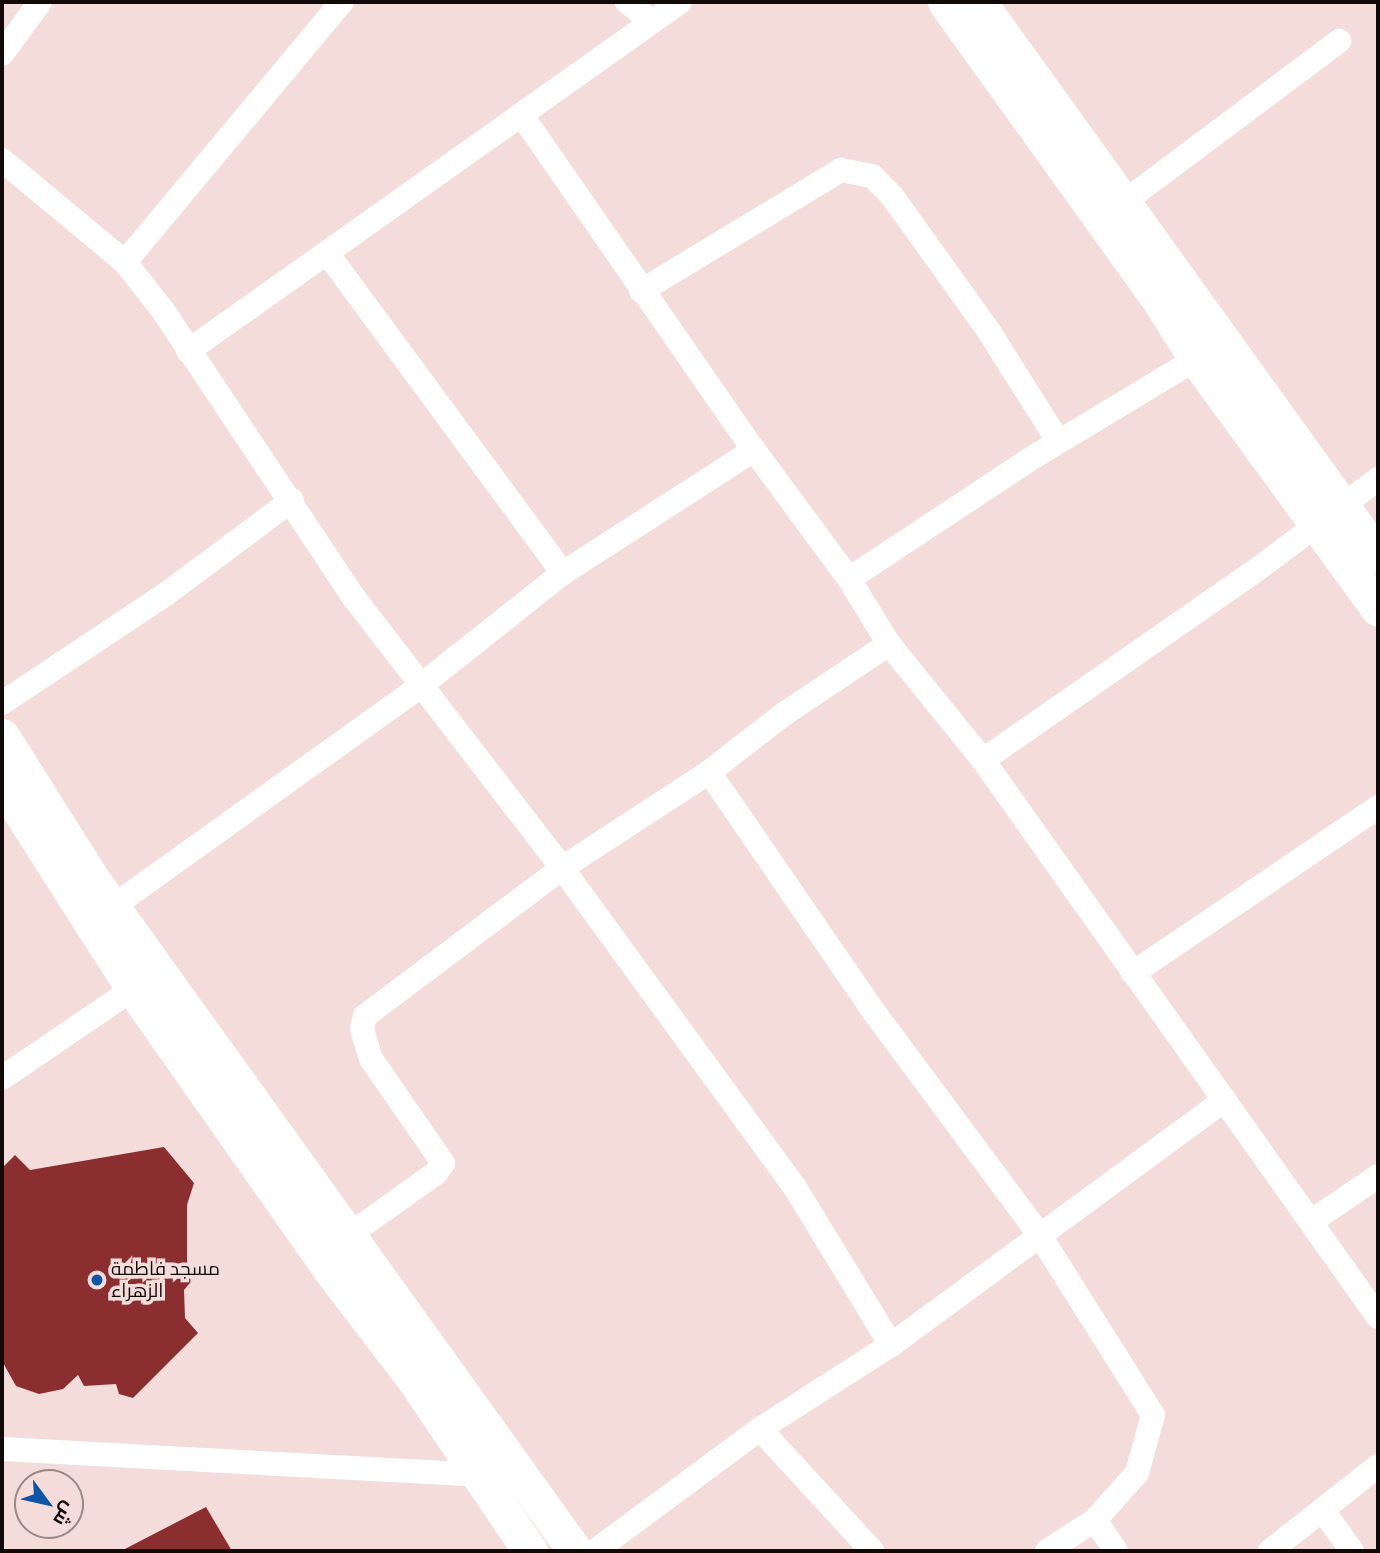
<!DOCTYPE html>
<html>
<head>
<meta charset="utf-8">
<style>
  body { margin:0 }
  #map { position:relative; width:1380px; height:1553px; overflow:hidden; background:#f3dcda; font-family:Manrope,Cairo,sans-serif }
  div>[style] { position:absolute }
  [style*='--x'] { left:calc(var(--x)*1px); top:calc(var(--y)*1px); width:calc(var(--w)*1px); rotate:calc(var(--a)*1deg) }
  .building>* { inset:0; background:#8a2e2f }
  .street>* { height:24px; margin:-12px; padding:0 12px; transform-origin:12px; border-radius:12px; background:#fff }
  .secondary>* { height:35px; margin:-17.5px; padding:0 17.5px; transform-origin:17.5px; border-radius:17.5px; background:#fff }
  .dots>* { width:19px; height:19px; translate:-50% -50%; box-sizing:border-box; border:4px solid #f3dcda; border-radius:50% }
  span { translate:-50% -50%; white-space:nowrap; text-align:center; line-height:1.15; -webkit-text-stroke:7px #f3dcda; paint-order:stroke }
  .poi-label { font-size:19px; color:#110a09 }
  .left { translate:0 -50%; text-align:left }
  .frame { position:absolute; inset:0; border:4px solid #110a09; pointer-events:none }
  .north { position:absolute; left:14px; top:1469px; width:70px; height:70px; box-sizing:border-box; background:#f3dcda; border:2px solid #998886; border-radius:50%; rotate:123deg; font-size:19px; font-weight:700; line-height:28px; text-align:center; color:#110a09 }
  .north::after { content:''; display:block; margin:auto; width:24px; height:32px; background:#0e55a5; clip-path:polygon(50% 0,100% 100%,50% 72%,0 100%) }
</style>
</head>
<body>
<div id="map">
  <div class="building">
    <div style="clip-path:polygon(164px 1147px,194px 1183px,187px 1205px,187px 1266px,200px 1271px,184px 1290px,185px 1318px,198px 1333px,133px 1398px,119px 1394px,116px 1384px,84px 1386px,78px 1375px,63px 1389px,39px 1394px,16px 1386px,2px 1361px,2px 1168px,15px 1155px,30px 1170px)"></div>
    <div style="clip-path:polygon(206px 1507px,232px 1551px,121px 1551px)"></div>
  </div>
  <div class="street">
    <div style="--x:627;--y:2;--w:31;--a:38"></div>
    <div style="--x:2;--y:54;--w:64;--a:-53.8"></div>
    <div style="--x:523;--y:117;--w:405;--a:55.3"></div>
    <div style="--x:754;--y:450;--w:160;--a:53.6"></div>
    <div style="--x:849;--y:579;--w:76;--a:58.4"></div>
    <div style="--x:889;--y:644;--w:149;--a:51"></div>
    <div style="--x:983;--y:760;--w:683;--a:54.66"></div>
    <div style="--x:2;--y:160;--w:160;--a:39.7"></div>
    <div style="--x:125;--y:262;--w:63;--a:52"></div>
    <div style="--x:164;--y:312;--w:345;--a:56.4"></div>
    <div style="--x:355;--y:599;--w:339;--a:52.4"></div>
    <div style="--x:562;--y:868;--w:394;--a:53.9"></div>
    <div style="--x:794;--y:1186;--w:186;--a:58.6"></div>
    <div style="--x:1124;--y:202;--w:269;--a:-36.8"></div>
    <div style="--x:327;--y:253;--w:398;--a:53.6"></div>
    <div style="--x:125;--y:262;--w:339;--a:-50.2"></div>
    <div style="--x:641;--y:291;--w:234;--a:-31.2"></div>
    <div style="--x:841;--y:170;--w:32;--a:11"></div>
    <div style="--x:872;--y:176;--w:28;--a:45"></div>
    <div style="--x:892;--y:196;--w:168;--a:54.4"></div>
    <div style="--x:990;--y:333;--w:128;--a:57.8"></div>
    <div style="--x:188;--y:351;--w:603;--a:-35.35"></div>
    <div style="--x:849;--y:579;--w:214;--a:-33.5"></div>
    <div style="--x:1027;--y:461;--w:197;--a:-31.1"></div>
    <div style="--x:2;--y:703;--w:197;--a:-33.6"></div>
    <div style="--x:166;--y:594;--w:157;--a:-36.7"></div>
    <div style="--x:983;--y:760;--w:326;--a:-34.8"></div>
    <div style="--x:1251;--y:574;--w:159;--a:-36.8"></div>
    <div style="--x:709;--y:772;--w:296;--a:55.5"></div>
    <div style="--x:877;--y:1016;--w:272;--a:53.4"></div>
    <div style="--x:1039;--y:1234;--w:214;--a:57.8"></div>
    <div style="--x:1153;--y:1415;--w:60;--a:105.4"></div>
    <div style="--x:1137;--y:1473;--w:63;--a:131.8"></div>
    <div style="--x:1095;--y:1520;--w:37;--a:56"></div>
    <div style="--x:112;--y:907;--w:378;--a:-35.6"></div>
    <div style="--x:419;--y:687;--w:184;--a:-38.4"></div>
    <div style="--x:563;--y:573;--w:227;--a:-32.8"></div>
    <div style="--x:1133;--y:973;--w:296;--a:-34.1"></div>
    <div style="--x:2;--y:1078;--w:158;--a:-34.2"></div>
    <div style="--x:1312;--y:1221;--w:80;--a:-34.3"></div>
    <div style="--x:349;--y:1235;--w:107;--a:-35.5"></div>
    <div style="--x:436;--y:1173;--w:12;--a:-55"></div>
    <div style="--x:443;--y:1163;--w:126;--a:-124.7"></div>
    <div style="--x:371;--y:1059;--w:31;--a:-107"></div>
    <div style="--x:362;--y:1029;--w:13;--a:-77"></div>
    <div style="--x:365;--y:1016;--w:246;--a:-36.9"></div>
    <div style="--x:562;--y:868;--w:176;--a:-33.1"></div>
    <div style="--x:709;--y:772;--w:95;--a:-37.7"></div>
    <div style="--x:784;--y:714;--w:126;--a:-33.7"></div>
    <div style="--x:760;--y:1429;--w:166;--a:47.4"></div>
    <div style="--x:2;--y:1449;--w:478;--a:3.1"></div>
    <div style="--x:1324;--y:1512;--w:48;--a:54.3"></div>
    <div style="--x:595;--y:1551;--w:205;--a:-36.5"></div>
    <div style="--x:760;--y:1429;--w:156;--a:-32.7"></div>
    <div style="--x:891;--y:1345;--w:414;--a:-36.3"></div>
    <div style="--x:1047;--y:1551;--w:57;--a:-32.9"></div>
    <div style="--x:1270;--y:1551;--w:137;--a:-38.2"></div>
  </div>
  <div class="secondary">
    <div style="--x:945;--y:2;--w:367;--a:54.3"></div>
    <div style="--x:1159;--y:300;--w:70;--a:57.9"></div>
    <div style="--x:1196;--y:359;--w:309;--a:53.9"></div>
    <div style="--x:979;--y:2;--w:683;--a:54.24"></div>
    <div style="--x:2;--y:736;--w:165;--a:57.8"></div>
    <div style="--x:90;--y:876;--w:831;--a:54.3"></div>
    <div style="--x:2;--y:783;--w:244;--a:57.5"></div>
    <div style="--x:133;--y:989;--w:351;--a:54.9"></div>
    <div style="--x:335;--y:1276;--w:128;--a:52.6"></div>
    <div style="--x:413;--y:1378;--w:209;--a:55.9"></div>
  </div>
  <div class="dots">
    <div style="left:97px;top:1280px;background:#0e55a5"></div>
  </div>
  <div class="poi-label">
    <span class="left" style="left:111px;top:1280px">مسجد فاطمة<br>الزهراء</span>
  </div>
  <div class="frame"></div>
  <div class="north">ش</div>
</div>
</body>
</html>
